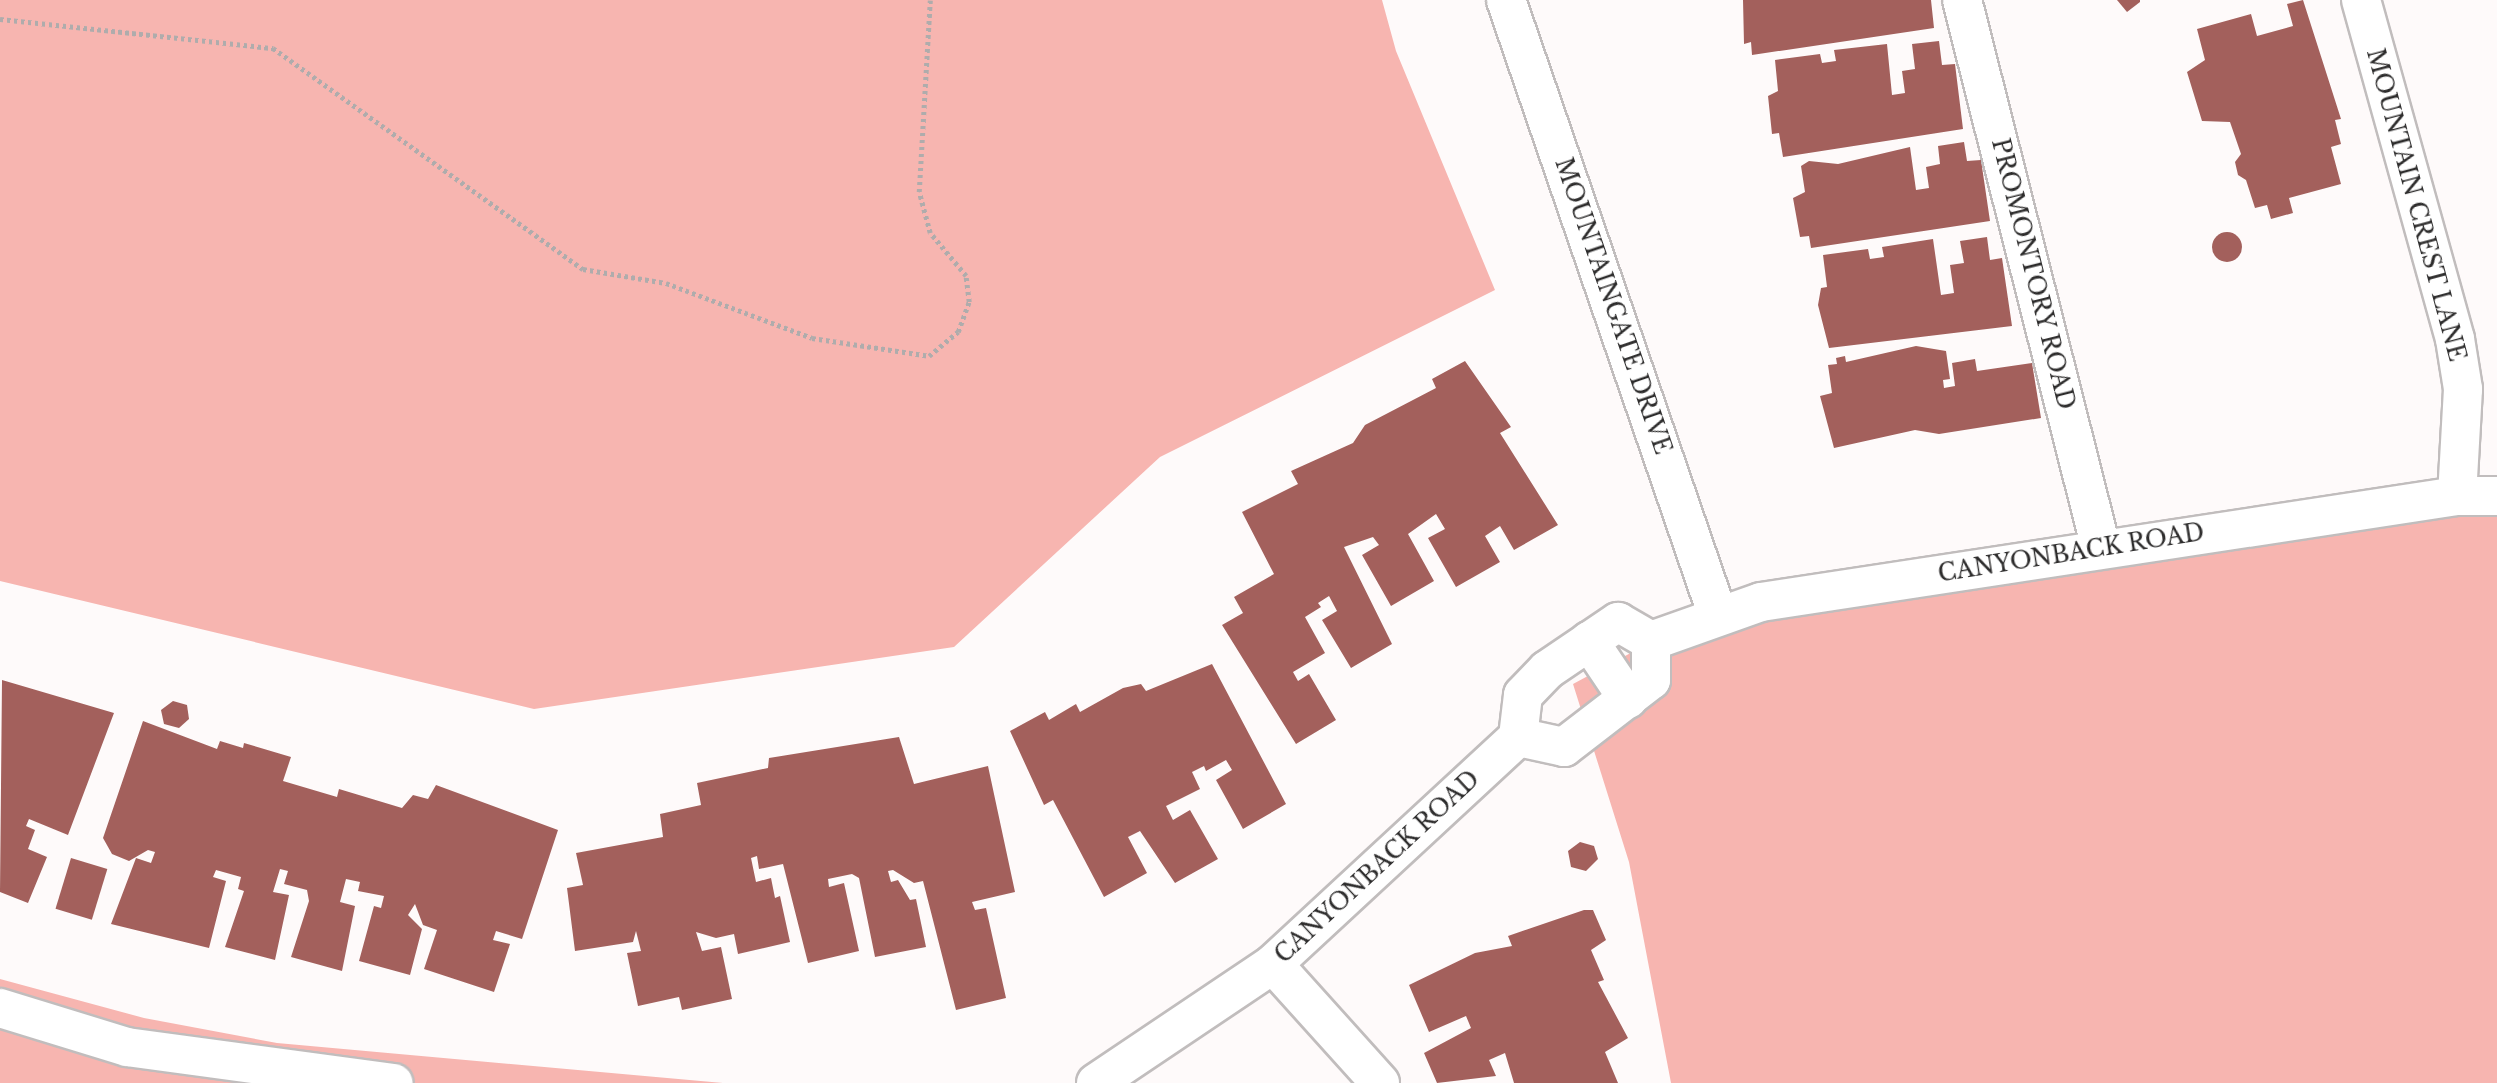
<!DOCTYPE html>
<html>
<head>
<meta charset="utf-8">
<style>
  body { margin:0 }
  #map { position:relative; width:2497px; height:1083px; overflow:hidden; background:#fefafa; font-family:"Libre Baskerville",serif }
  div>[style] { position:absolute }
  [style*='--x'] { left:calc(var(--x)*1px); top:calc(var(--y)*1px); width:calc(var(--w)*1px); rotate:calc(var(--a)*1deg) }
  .green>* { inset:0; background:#f7b5b0 }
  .building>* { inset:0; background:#a3605c; transform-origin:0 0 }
  .round { border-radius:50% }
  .path>* { height:4.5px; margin-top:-2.25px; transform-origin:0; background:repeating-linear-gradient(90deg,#afacac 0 3.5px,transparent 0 7px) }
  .roads { filter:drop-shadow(2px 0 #c1bdbd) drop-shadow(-2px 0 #c1bdbd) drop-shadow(0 2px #c1bdbd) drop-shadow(0 -2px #c1bdbd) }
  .minor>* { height:38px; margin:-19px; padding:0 19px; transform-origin:19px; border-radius:19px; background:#fff }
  span { translate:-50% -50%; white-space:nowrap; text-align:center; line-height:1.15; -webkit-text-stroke:7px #fff; paint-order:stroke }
  .street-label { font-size:23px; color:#2d2c2c }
</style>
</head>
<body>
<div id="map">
  <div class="green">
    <div style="clip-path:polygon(0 0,1382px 0,1396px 51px,1495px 290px,1160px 457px,954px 647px,534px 709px,0 581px)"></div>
    <div style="clip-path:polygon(2497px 496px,2497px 1083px,1671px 1083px,1629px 862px,1573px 684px,1679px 627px)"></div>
    <div style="clip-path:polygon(0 979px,144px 1018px,277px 1043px,723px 1083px,0 1083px)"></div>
  </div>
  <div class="building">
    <div style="clip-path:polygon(1743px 0,1931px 0,1934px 28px,1752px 55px,1751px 42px,1744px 44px)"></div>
    <div style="clip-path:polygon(2117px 0,2140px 0,2140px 2px,2127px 12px)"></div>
    <div style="clip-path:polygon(2303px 0,2341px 119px,2335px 120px,2341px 144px,2331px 147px,2341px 184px,2289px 198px,2293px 213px,2271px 219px,2267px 205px,2255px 208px,2246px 180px,2238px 175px,2235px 162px,2241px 154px,2230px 122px,2202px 121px,2187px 72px,2205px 60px,2197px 29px,2251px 14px,2257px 36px,2293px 26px,2287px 4px)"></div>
    <div style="clip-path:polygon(1939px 41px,1942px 65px,1955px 64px,1963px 129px,1783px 157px,1779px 133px,1772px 134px,1768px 96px,1778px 91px,1775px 60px,1820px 54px,1822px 63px,1836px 61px,1834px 50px,1887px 44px,1892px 95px,1905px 93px,1902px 71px,1915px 69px,1912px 44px)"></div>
    <div style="clip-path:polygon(1964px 142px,1967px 161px,1981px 160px,1990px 221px,1811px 248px,1809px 236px,1800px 237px,1793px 198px,1805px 192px,1801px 166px,1809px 161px,1838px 164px,1910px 147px,1916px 190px,1929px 188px,1926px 167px,1940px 164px,1938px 146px)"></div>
    <div class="round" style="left:2212px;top:232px;width:30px;height:30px"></div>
    <div style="clip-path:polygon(1987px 237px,1990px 260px,2002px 258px,2012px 326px,1829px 348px,1818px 305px,1821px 288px,1827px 287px,1823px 255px,1868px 249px,1870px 259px,1884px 257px,1882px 247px,1933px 239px,1941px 295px,1954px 293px,1950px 265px,1964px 263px,1960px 241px)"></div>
    <div style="clip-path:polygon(1916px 346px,1946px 351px,1950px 379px,1943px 380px,1944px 388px,1955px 386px,1952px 363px,1975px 359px,1977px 371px,2032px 363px,2041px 418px,1939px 434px,1915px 430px,1834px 448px,1820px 396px,1832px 393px,1828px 365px,1837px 364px,1836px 358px,1845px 356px,1846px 362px)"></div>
    <div style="clip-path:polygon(1465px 361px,1511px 427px,1500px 433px,1558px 525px,1514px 550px,1500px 526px,1485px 536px,1500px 562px,1456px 587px,1428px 538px,1445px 529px,1436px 514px,1408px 534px,1434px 581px,1391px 606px,1362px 555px,1379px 545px,1373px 537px,1344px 547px,1392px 644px,1351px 668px,1322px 620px,1337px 611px,1329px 596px,1318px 603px,1321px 607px,1305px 617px,1325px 653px,1293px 672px,1298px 681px,1309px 674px,1336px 720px,1296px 744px,1222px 625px,1243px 613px,1234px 597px,1274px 574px,1242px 512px,1298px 484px,1291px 471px,1353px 443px,1365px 425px,1436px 388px,1432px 379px)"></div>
    <div style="clip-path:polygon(1212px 664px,1286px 804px,1243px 829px,1216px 780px,1232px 770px,1226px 760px,1206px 771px,1204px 766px,1192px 772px,1200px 789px,1166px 806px,1173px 820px,1190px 810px,1218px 859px,1175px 883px,1140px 831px,1128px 837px,1147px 873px,1104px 897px,1053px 800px,1044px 805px,1010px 731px,1045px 712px,1049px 720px,1076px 704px,1080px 712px,1123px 688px,1141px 684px,1146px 691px)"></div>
    <div style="clip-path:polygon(2px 680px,114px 713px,68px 835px,29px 819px,26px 826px,35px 830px,28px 849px,47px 857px,28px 903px,0 892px)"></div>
    <div style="clip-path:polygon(173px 701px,187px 705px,189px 719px,179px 728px,164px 724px,161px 710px)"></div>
    <div style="clip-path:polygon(143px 721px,217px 749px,220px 741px,243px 748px,244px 743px,291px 757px,283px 781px,337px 797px,339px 789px,402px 808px,413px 795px,428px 799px,436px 785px,558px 830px,522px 939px,496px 931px,493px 940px,510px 944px,494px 992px,424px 969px,437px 930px,423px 925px,415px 904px,408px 915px,422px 929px,410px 975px,359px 961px,374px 906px,381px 908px,384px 896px,358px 891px,360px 882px,346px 879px,340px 902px,355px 906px,342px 971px,291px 957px,309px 901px,307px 890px,284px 884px,288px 871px,280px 869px,273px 892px,289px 895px,275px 960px,225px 947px,244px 891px,238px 889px,241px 877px,216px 870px,213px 877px,226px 881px,209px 948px,111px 924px,136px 858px,151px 863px,155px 852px,148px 850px,129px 861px,112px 854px,103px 838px)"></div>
    <div style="clip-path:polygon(899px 737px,914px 784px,988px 766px,1015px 892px,972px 902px,975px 910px,986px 908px,1006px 998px,956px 1010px,923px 881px,914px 883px,893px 870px,888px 871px,891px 882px,898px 880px,910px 900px,916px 899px,926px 947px,875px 957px,859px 878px,852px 874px,828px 879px,829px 887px,844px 883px,859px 951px,808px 963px,783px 864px,759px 869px,757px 856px,751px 858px,756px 882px,771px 878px,775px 898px,780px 896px,790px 942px,738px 954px,734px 934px,716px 938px,696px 932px,702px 951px,721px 947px,732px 999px,682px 1010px,679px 997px,638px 1006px,627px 953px,641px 951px,636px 931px,633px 942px,575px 951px,567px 888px,583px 885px,576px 853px,663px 837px,660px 814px,701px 805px,697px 783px,768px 768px,769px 758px)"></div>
    <div style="clip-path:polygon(1580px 842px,1594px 846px,1598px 859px,1586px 871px,1571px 867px,1568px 851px)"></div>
    <div style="left:71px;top:858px;width:38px;height:53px;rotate:17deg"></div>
    <div style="clip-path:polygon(1584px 910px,1593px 910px,1606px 940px,1591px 950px,1604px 980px,1598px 982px,1628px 1038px,1605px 1052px,1618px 1083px,1514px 1083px,1505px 1053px,1489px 1060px,1496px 1076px,1437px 1083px,1424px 1053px,1471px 1028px,1466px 1016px,1429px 1032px,1409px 985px,1475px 953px,1512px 946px,1508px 936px)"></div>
  </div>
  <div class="path">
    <div style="--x:0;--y:19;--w:275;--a:6.1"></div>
    <div style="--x:273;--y:48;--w:381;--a:35.5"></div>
    <div style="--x:583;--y:269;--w:84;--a:9.6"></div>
    <div style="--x:666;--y:283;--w:156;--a:20.6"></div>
    <div style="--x:812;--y:338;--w:118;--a:8.7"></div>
    <div style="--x:929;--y:356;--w:38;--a:-40"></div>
    <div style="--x:958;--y:332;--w:32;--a:-70"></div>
    <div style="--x:969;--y:302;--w:26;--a:-97"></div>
    <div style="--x:966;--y:276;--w:56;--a:-129.9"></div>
    <div style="--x:930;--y:233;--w:42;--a:-105"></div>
    <div style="--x:919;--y:192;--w:192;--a:-86.7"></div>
  </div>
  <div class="roads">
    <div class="minor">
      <div style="--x:1506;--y:0;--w:648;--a:71.01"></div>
      <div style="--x:1962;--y:0;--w:565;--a:75.77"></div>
      <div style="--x:2361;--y:0;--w:352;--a:74.5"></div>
      <div style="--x:2455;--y:339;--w:51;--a:80.9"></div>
      <div style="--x:2463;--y:389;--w:107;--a:93.2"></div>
      <div style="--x:1589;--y:641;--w:70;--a:56.1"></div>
      <div style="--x:1651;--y:641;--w:117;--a:-19.5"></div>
      <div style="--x:1761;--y:602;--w:704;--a:-8.66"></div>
      <div style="--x:2457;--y:496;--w:40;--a:0"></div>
      <div style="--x:1273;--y:964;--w:160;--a:48"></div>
      <div style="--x:0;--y:1008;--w:133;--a:17.1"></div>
      <div style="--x:127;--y:1047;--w:269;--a:7.7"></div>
      <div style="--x:1096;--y:1083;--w:213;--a:-33.9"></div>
      <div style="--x:1273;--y:964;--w:334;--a:-42.8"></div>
      <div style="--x:1518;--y:737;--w:42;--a:-83.2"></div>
      <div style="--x:1523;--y:695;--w:35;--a:-46"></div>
      <div style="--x:1547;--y:670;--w:86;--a:-34.1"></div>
      <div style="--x:1618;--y:622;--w:38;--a:30"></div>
      <div style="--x:1651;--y:641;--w:39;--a:90"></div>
      <div style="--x:1651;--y:680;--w:110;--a:142.4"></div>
      <div style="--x:1564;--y:747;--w:47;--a:-167.7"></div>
    </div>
  </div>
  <div class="street-label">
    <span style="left:2416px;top:205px;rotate:75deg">MOUNTAIN CREST LANE</span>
    <span style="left:2033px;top:274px;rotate:76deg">PROMONTORY ROAD</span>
    <span style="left:1613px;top:306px;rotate:71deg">MOUNTAINGATE DRIVE</span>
    <span style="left:2071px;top:553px;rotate:-9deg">CANYONBACK ROAD</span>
    <span style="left:1377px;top:867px;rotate:-43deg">CANYONBACK ROAD</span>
  </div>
</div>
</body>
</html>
